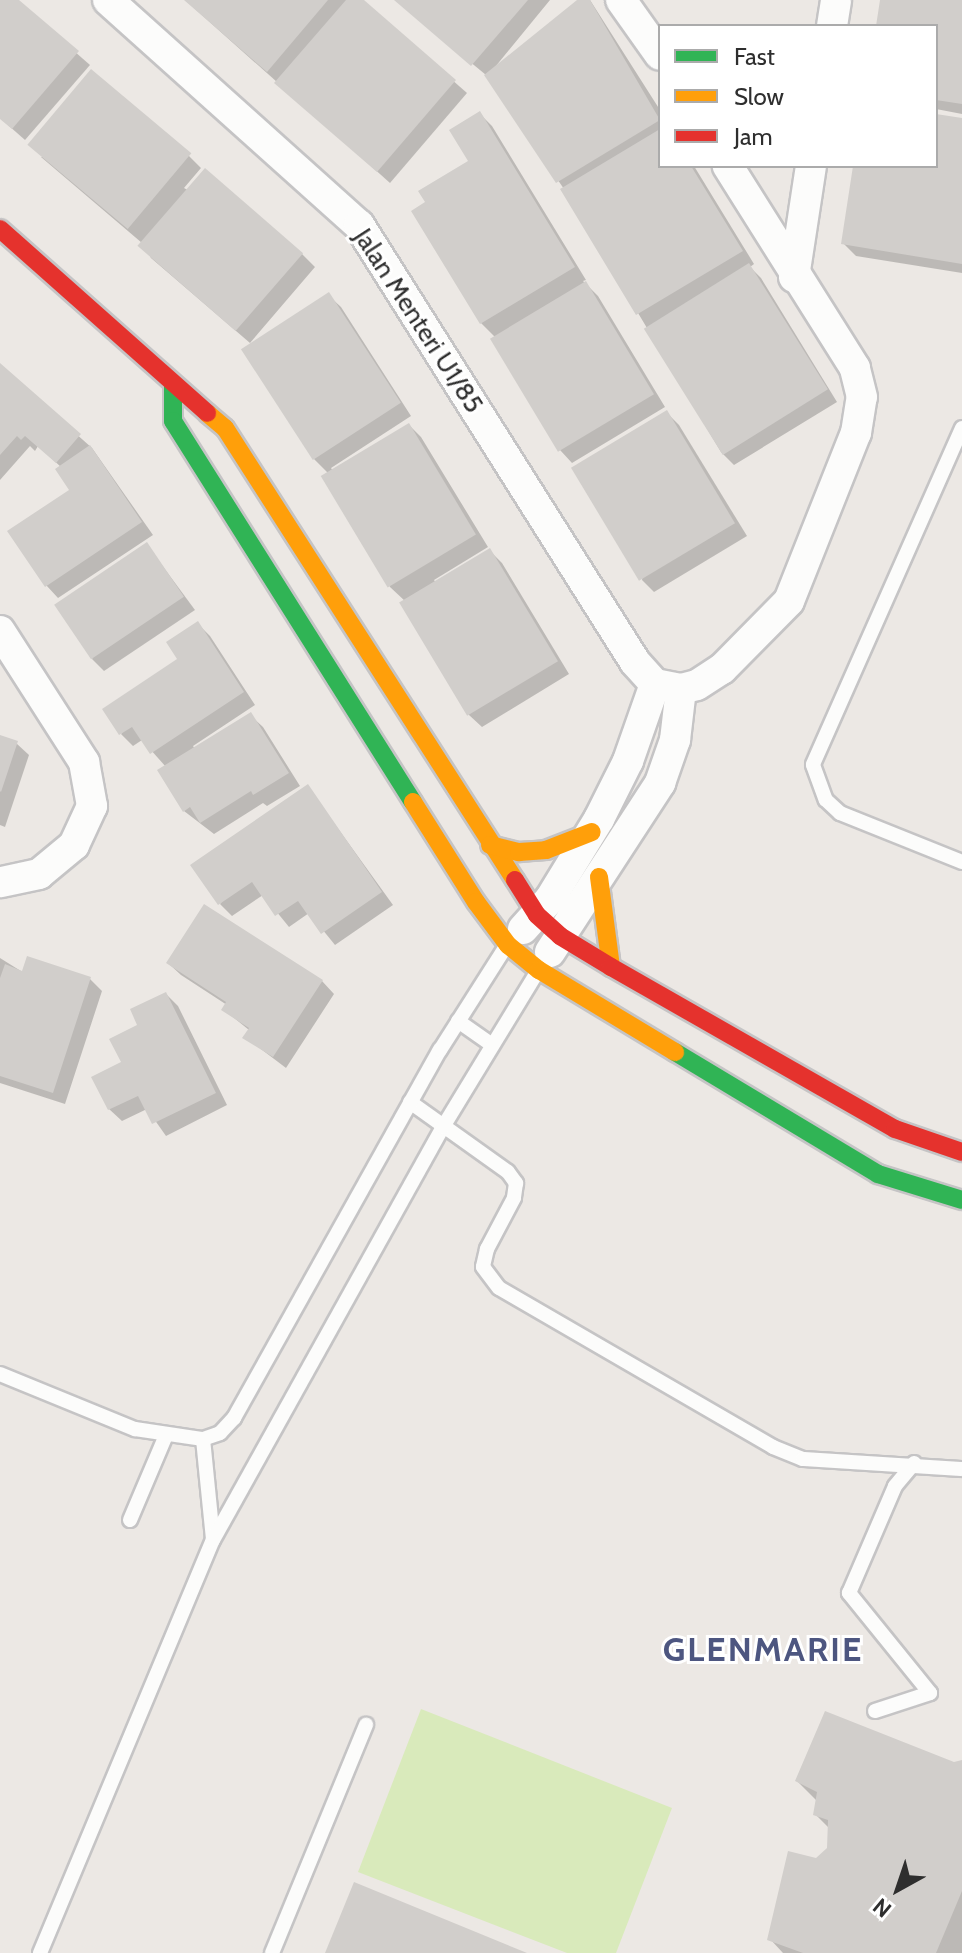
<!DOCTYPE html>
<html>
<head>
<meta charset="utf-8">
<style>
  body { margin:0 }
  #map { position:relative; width:962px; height:1953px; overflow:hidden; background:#ece8e4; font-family:Cabin,sans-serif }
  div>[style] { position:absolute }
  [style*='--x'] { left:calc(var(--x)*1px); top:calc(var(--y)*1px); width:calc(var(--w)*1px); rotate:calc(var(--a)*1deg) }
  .pitch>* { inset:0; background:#d9eabb }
  .shadow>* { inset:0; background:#0003 }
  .building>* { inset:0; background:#d1cecb; transform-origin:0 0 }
  .roads { filter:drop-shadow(2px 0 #c5c4c5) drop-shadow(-2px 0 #c5c4c5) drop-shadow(0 2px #c5c4c5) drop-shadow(0 -2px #c5c4c5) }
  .lane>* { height:14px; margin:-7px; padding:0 7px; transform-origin:7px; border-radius:7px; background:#fcfcfb }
  .street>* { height:30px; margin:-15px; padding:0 15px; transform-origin:15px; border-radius:15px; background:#fcfcfb }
  .fast>* { height:18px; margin:-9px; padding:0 9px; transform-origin:9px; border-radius:9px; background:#30b455 }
  .slow>* { height:18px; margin:-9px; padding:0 9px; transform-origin:9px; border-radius:9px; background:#ff9f0a }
  .jam>* { height:18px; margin:-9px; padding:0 9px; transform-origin:9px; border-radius:9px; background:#e5322d }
  span { translate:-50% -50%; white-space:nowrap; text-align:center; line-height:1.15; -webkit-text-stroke:6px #fff; paint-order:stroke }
  .street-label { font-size:26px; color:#2e2e2e }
  .district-label { font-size:34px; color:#4d5680; font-weight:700; letter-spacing:2px }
  .legend { position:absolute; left:658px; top:24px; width:280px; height:144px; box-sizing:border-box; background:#fff; border:2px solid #ababab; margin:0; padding:10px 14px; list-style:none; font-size:24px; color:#2e2e2e }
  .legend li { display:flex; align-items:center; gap:16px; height:40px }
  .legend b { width:40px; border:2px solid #ababab }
  .north { position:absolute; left:858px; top:1849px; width:80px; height:80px; -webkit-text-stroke:6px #fff; paint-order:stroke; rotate:220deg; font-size:22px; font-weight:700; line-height:32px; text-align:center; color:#2e2e2e }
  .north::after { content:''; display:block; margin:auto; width:28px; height:36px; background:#2e2e2e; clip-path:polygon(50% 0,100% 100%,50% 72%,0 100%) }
</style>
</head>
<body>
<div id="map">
  <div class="pitch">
    <div style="clip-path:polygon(421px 1709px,672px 1808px,616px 1953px,567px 1953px,358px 1872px)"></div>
  </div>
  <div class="shadow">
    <div style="clip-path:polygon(0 0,16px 0,90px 65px,25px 140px,0 118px)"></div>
    <div style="clip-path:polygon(185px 0,361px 0,467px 93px,390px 183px)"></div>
    <div style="clip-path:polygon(395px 0,550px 0,491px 72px,580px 0,590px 0,660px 110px,660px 166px,694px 166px,754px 264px,750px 267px,761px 278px,837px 402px,734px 465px,721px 452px,564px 189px,486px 75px)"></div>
    <div style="clip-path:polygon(882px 0,962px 0,962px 114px,936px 109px,936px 26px,878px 26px)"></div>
    <div style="clip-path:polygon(480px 114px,492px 126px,586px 280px,583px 281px,598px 296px,665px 407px,572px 463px,560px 450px,496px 338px,481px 323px,428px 203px,471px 161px)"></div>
    <div style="clip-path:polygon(936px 116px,962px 120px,962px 273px,856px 256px,844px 244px,856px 166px,936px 166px)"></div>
    <div style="clip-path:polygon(189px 156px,201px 168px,184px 188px,302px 254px,315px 267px,250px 343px,151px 258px,142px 243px,41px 157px)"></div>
    <div style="clip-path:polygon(328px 295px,341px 307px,411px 416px,331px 468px,333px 471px,409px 425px,421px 437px,488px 547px,434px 580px,436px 583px,490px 551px,502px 563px,569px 674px,482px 727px,469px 715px,406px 602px,390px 587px,329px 474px,314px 459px)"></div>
    <div style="clip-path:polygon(0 366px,92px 448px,153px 535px,58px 598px,46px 585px,72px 491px,61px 467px,38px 446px,35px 451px,30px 446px,0 480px)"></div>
    <div style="clip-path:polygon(667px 413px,679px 425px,747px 536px,654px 592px,642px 580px)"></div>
    <div style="clip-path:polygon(147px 545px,195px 610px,104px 671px,92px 659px)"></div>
    <div style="clip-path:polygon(197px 623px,210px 636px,255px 705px,193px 746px,195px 749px,250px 715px,263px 727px,300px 786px,267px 806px,263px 803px,214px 834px,184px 811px,166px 767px,142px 740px,133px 746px,121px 734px,180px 660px)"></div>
    <div style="clip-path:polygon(0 737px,16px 743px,29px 755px,5px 827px,0 825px)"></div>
    <div style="clip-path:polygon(308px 787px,393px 905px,335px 945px,309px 913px,289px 927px,263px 895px,232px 916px,220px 904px)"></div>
    <div style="clip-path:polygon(0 958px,24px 973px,90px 979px,102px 991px,65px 1104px,0 1083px)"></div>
    <div style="clip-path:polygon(168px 963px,322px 981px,334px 994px,286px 1068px,245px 1037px,249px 1030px,223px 1009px,227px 1005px,181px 975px)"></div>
    <div style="clip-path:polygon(166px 994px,178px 1006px,227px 1105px,166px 1136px,147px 1109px,122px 1121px,109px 1109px,124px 1063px)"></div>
    <div style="clip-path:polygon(962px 1762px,962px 1953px,783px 1953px,770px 1939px,816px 1860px,829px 1849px,830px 1829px,815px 1814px,817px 1801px,797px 1781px)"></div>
  </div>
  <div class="building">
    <div style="clip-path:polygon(0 0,19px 0,79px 51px,12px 129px,0 119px)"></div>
    <div style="clip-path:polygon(184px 0,328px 0,267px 72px)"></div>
    <div style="clip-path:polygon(346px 0,364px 0,456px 80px,377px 172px,274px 83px)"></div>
    <div style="clip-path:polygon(394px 0,528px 0,471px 66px)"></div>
    <div style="clip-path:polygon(577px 0,590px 0,660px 120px,556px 183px,484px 75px)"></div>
    <div style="clip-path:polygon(880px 0,962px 0,962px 104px,936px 100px,936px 26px,876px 26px)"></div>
    <div style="left:91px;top:69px;width:131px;height:99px;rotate:40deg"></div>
    <div style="clip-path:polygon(480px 111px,575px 267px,480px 324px,411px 211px,425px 202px,418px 191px,468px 161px,449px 130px)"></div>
    <div style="clip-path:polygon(936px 114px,962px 118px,962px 264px,841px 244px,853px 166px,936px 166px)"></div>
    <div style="clip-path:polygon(660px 129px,660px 166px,691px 166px,743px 251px,636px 315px,560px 189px)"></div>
    <div style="left:205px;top:168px;width:130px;height:103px;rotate:41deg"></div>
    <div style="left:749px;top:263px;width:149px;height:124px;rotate:58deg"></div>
    <div style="left:586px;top:281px;width:132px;height:112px;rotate:59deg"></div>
    <div style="left:329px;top:292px;width:132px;height:105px;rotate:57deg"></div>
    <div style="clip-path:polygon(0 363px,81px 434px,56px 463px,25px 436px,21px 440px,17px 436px,0 455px)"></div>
    <div style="left:667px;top:410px;width:132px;height:112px;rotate:59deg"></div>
    <div style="left:409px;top:423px;width:130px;height:103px;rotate:59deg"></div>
    <div style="clip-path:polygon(90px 445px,142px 522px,45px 587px,7px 531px,69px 490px,55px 469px)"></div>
    <div style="left:147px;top:542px;width:66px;height:112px;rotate:56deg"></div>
    <div style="left:490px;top:548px;width:132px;height:106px;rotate:59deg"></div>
    <div style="clip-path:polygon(198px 621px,244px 692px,150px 754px,132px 727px,119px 735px,102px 709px,177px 659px,166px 642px)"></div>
    <div style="clip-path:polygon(251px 712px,289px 773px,253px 795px,251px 791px,200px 823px,190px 807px,183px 812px,157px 770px)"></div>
    <div style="clip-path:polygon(0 735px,18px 741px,1px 792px,0 791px)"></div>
    <div style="clip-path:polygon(308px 784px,382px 892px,321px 934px,298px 901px,275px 916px,252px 882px,218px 905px,190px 865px)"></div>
    <div style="clip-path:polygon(204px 904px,323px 980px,273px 1057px,242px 1038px,249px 1028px,221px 1010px,226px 1002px,166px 963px)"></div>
    <div style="clip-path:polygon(27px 956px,91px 977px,53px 1093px,0 1076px,0 978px,5px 964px,22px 971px)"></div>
    <div style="clip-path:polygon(166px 992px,216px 1093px,152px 1124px,138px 1096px,108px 1110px,91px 1077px,121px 1062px,109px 1039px,137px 1025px,130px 1009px)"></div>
    <div style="clip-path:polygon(825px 1711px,954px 1762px,962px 1760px,962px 1891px,936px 1953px,803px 1953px,767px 1940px,788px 1851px,816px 1858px,827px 1848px,828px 1820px,813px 1815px,817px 1792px,795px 1781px)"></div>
    <div style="clip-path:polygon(354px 1882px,527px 1953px,325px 1953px)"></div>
  </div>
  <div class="roads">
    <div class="lane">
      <div style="--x:962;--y:428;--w:368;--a:113.9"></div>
      <div style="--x:813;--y:765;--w:37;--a:70"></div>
      <div style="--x:826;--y:800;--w:19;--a:43"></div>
      <div style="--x:840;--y:813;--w:131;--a:21.9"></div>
      <div style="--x:458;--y:1021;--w:40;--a:34.9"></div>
      <div style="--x:410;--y:1102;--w:120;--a:35.5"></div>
      <div style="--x:508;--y:1172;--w:14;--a:54"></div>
      <div style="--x:516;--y:1183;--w:15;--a:98"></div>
      <div style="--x:514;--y:1198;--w:58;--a:117.9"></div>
      <div style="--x:487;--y:1249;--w:18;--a:103"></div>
      <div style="--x:483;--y:1267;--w:26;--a:53"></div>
      <div style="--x:499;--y:1288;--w:317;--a:30.1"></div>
      <div style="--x:773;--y:1447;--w:32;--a:22"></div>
      <div style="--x:803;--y:1459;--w:159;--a:3.6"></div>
      <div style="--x:0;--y:1374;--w:146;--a:22.2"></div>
      <div style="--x:135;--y:1429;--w:69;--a:8.4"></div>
      <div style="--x:203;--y:1439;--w:18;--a:-19"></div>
      <div style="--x:220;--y:1433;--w:21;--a:-47"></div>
      <div style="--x:234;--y:1418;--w:422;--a:-60.8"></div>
      <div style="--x:440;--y:1050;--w:121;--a:-57.5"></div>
      <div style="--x:203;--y:1439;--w:101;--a:84.3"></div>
      <div style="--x:130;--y:1520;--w:92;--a:-67"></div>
      <div style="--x:875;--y:1711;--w:58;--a:-18.1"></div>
      <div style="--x:930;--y:1693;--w:129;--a:-129"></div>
      <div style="--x:849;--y:1593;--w:116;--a:-66.7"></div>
      <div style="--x:895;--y:1486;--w:30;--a:-50"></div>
      <div style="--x:40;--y:1953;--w:448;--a:-67.3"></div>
      <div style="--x:213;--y:1540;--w:473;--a:-60.9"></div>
      <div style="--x:443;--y:1127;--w:179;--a:-58.7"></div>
      <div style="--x:272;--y:1953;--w:247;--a:-67.6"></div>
    </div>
    <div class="street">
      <div style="--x:108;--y:0;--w:337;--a:41.9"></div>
      <div style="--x:359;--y:225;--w:517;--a:57.72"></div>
      <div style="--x:635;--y:662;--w:30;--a:48"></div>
      <div style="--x:655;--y:684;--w:26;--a:11"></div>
      <div style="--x:681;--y:689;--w:16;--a:-14"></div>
      <div style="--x:697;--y:685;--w:30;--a:-33"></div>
      <div style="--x:722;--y:669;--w:95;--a:-45.4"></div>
      <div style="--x:789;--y:601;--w:181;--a:-68.3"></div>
      <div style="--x:856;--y:433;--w:36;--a:-81"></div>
      <div style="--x:862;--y:397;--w:30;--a:-104"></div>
      <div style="--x:855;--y:368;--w:239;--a:-122.2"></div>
      <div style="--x:621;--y:0;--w:67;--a:54.7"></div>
      <div style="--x:832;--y:26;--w:26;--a:-81"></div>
      <div style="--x:794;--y:277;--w:112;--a:-81.3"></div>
      <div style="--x:0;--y:631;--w:156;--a:57.3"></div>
      <div style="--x:84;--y:762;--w:45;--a:79.7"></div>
      <div style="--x:92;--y:806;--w:43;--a:114.8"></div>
      <div style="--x:74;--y:845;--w:45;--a:140.4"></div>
      <div style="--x:39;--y:874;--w:40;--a:168"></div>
      <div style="--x:523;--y:929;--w:40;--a:-48"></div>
      <div style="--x:550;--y:899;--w:94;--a:-58.5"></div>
      <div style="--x:599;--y:819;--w:65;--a:-63.4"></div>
      <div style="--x:628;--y:761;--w:82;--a:-70.7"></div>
      <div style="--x:550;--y:952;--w:202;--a:-56.9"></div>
      <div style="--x:660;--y:783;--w:46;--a:-70.8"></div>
      <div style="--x:675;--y:740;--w:51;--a:-83.3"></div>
    </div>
    <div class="fast">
      <div style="--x:173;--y:385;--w:36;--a:90"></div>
      <div style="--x:173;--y:421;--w:450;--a:57.8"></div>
      <div style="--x:675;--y:1052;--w:237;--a:31"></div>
      <div style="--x:878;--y:1174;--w:88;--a:17.2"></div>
    </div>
    <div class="slow">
      <div style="--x:207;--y:413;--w:23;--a:40"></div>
      <div style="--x:225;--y:428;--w:537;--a:57.32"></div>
      <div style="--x:413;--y:802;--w:118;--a:57.8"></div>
      <div style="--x:476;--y:902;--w:54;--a:53.3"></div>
      <div style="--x:508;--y:945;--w:40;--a:39"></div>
      <div style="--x:539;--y:970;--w:159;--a:31.1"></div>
      <div style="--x:490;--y:845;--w:30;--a:14"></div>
      <div style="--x:519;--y:852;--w:27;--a:-4"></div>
      <div style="--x:546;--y:850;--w:49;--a:-21.4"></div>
      <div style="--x:599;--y:877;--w:91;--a:82.4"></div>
    </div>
    <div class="jam">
      <div style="--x:0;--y:229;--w:277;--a:41.6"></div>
      <div style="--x:515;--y:880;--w:41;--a:57.8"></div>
      <div style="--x:537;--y:915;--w:31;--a:42"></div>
      <div style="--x:560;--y:936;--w:60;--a:31.3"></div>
      <div style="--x:611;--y:967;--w:327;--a:29.7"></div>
      <div style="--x:895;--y:1129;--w:71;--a:18.9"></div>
    </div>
  </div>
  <div class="street-label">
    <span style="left:418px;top:321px;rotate:57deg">Jalan Menteri U1/85</span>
  </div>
  <div class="district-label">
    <span style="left:763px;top:1650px">GLENMARIE</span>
  </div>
  <ul class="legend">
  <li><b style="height:10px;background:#30b455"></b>Fast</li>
  <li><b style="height:10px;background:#ff9f0a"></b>Slow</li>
  <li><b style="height:10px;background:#e5322d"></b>Jam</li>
  </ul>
  <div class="north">N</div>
</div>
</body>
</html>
